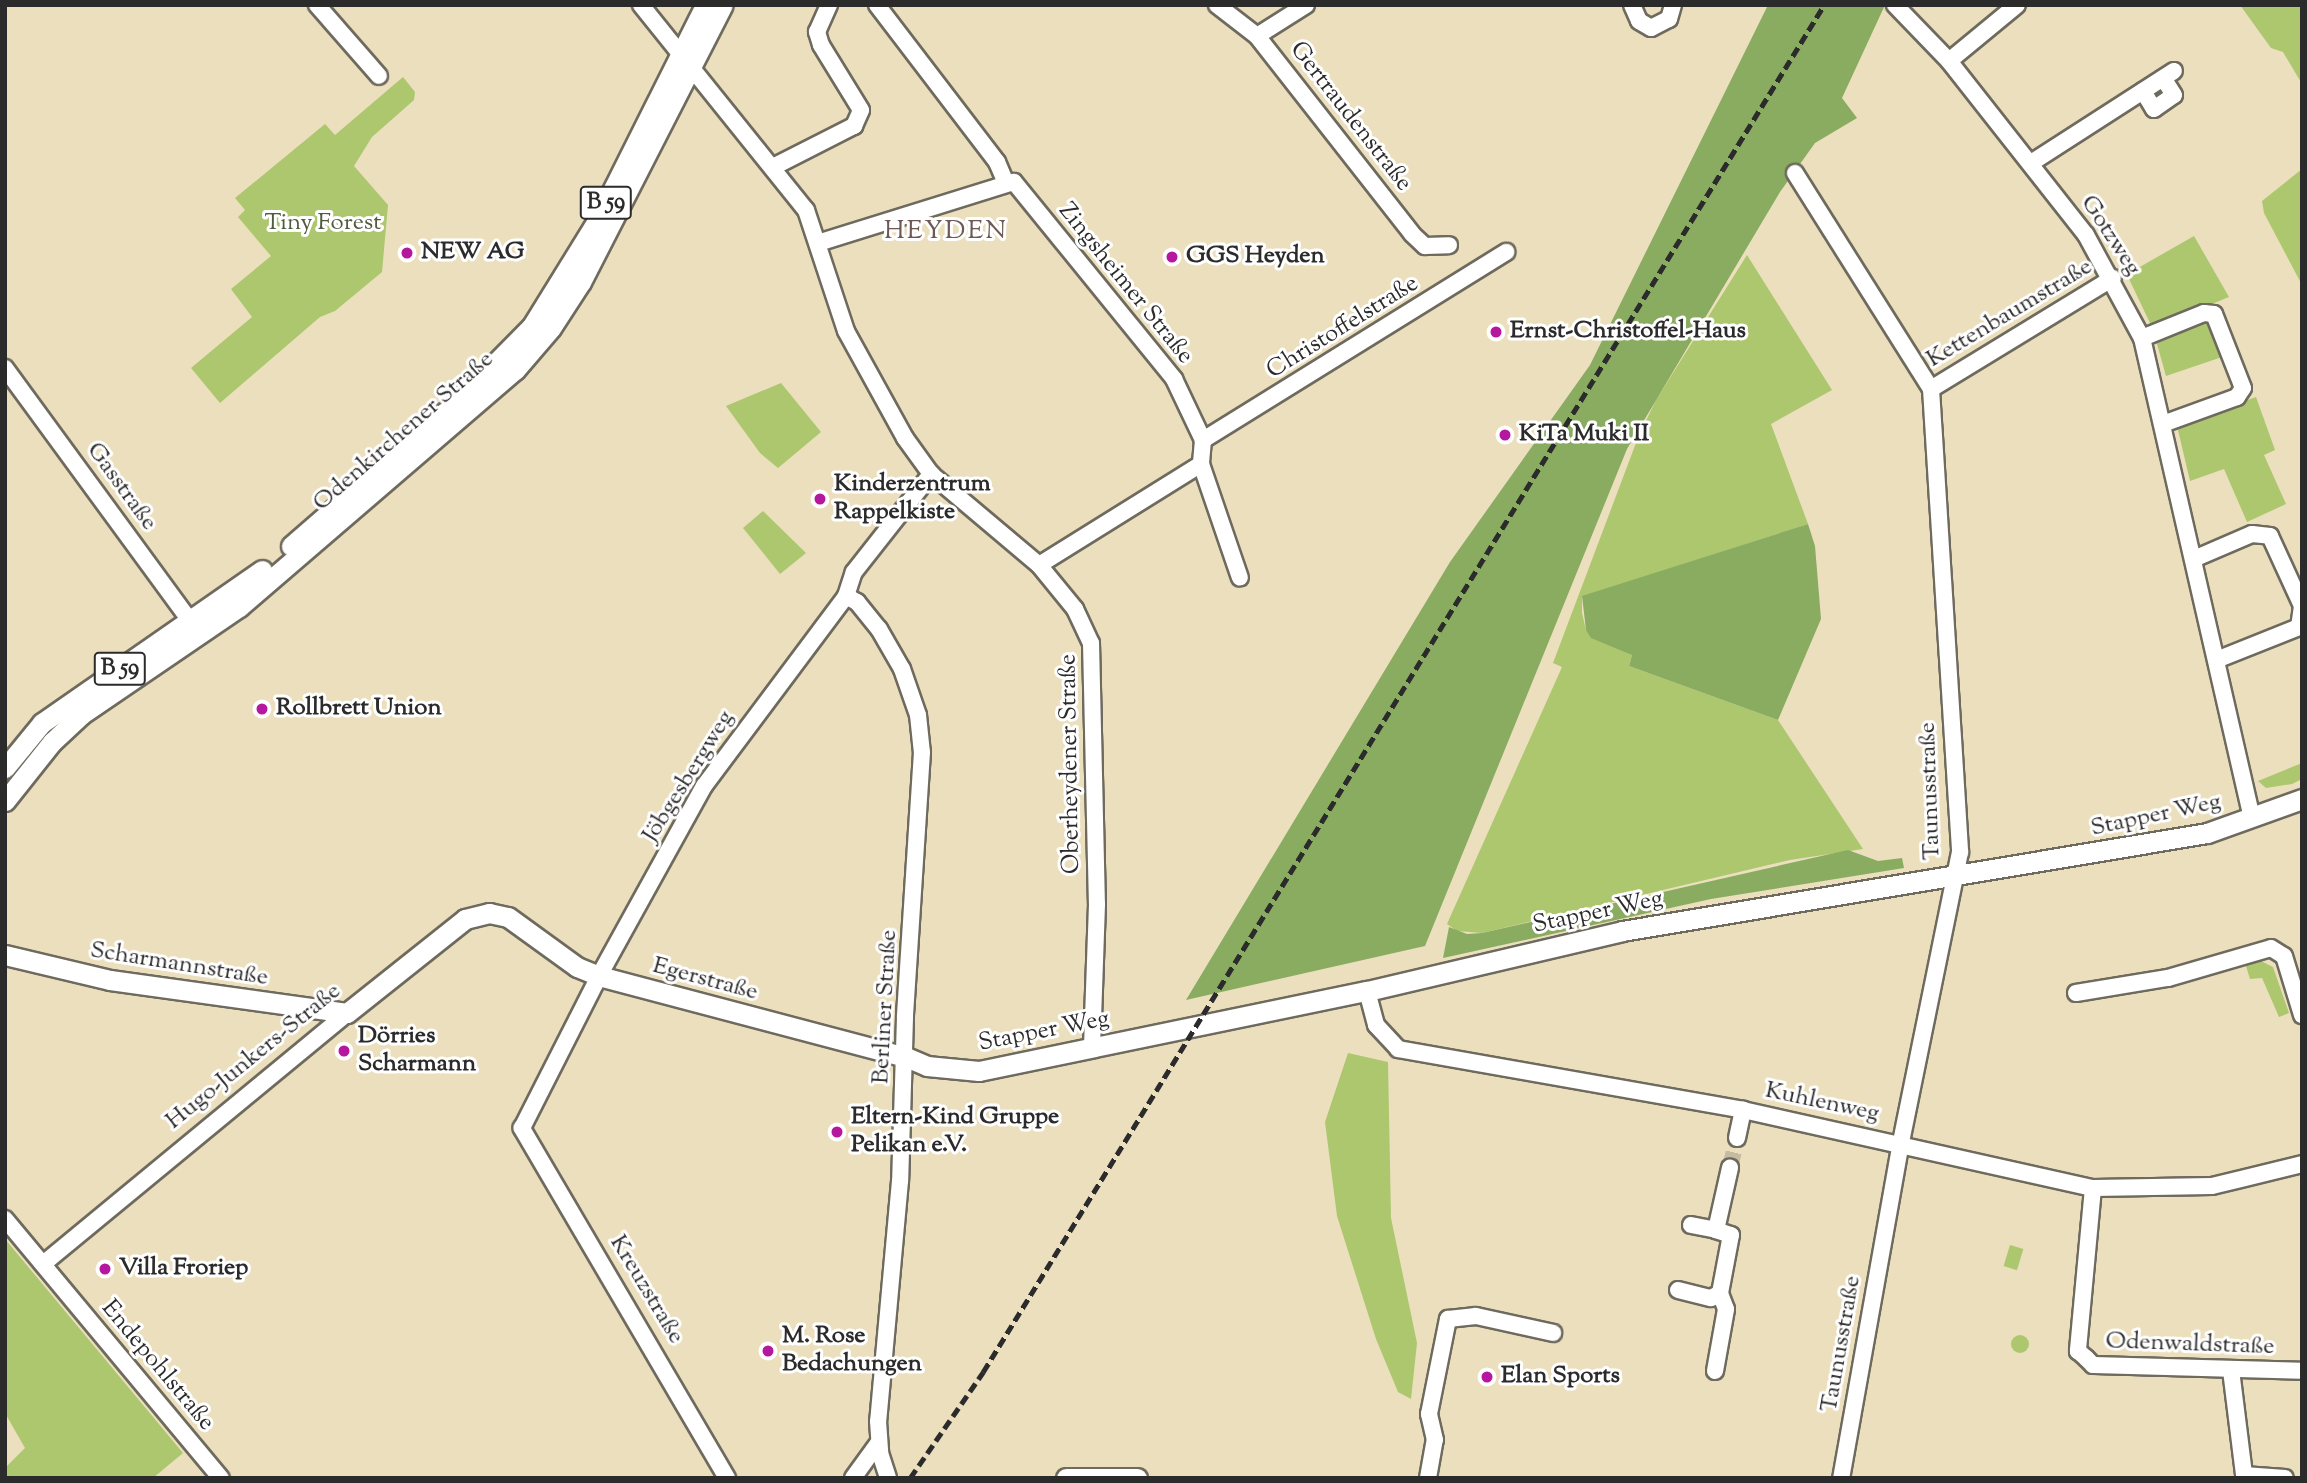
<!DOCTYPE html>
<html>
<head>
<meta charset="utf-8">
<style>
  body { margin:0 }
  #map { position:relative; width:2307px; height:1483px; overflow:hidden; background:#ebdfbe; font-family:"Sorts Mill Goudy",serif }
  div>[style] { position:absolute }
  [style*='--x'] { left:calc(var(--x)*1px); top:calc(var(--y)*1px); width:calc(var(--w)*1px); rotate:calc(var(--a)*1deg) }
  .green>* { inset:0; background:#acc76e; transform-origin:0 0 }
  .round { border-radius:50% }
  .forest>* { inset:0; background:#89ac61 }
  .minor-tunnel>* { height:16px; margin-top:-8px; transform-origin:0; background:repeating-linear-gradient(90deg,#c5bba1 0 16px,transparent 0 24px) }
  .roads { filter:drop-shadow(2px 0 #6e6a5e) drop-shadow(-2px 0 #6e6a5e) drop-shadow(0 2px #6e6a5e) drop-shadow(0 -2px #6e6a5e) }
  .minor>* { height:16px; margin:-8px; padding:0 8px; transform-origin:8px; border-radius:8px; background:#fff }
  .major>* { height:19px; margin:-9.5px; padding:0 9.5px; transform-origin:9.5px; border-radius:9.5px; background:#fff }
  .rail>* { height:4.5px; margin-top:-2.25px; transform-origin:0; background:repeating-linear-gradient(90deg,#2b2b2b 0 10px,transparent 0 15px) }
  .dots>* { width:19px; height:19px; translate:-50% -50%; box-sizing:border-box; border:4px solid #fff; border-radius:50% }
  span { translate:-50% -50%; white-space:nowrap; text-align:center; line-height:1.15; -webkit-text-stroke:6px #fff; paint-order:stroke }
  .shield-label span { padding:2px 5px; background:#fff; border:2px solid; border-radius:5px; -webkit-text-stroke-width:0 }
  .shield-label { font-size:23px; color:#2b2b2b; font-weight:700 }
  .street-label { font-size:24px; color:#2b2b2b }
  .park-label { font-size:24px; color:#525a3f }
  .poi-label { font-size:24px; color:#2b2b2b; font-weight:700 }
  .left { translate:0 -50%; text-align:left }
  .neighbourhood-label { font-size:26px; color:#6d5855; letter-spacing:2px }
  .frame { position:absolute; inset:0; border:7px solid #2b2b2b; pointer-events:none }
</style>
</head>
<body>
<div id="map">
  <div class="green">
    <div style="clip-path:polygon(2240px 5px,2302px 5px,2302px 84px,2283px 52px,2271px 48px)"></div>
    <div style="clip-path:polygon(403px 77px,415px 92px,414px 100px,372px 137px,354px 166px,388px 205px,382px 272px,335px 311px,320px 317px,220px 403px,191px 368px,252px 317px,231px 289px,271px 256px,238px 217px,245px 210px,235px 198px,325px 124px,335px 135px)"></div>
    <div style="clip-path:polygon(2302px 169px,2302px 285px,2264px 213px,2262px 201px)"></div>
    <div style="clip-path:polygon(2194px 236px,2229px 297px,2156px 327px,2150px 323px,2129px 279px,2131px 272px)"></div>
    <div style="clip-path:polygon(1747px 255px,1832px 390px,1771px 424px,1808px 524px,1582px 597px,1582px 613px,1586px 630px,1632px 655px,1629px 666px,1778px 720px,1863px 849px,1790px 860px,1482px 933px,1457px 931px,1447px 924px,1562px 667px,1553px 663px,1639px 435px,1656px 400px)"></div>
    <div style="clip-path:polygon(2202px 321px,2211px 325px,2222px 357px,2166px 376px,2157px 344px,2160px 337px)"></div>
    <div style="clip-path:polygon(781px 383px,821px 432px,778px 468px,760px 453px,726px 406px)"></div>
    <div style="clip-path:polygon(2256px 397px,2275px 450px,2264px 455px,2286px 504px,2247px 522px,2224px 469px,2190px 481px,2178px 430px,2181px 424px)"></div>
    <div style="clip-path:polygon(763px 511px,806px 553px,780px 574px,743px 528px)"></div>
    <div style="clip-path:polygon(2302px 763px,2302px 779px,2292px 784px,2266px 788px,2258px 781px)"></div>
    <div style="clip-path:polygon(2261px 961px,2273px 967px,2289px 1013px,2279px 1017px,2262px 978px,2250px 979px,2246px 966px)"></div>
    <div style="clip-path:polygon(1348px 1053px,1388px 1062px,1391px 1218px,1417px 1343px,1411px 1399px,1398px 1392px,1376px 1339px,1337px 1216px,1325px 1122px)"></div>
    <div style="clip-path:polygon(5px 1239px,183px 1453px,153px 1478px,5px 1478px,5px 1468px,25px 1448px,5px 1413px)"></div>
    <div style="left:2010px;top:1245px;width:14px;height:22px;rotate:17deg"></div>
    <div class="round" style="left:2011px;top:1335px;width:18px;height:18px"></div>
  </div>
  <div class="forest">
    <div style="clip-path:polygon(1768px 5px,1885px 5px,1842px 98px,1857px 118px,1815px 143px,1780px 192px,1627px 449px,1425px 946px,1186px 1000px,1450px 562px,1590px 365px)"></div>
    <div style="clip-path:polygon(1808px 524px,1815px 546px,1821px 619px,1778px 720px,1629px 666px,1632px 655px,1591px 638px,1586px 630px,1582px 596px)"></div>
    <div style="clip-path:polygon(1848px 850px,1878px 861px,1902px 858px,1904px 868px,1711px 899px,1443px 958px,1449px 927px,1467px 934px,1482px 933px)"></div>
  </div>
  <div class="minor-tunnel">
    <div style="--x:1730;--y:1168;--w:31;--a:-77"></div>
  </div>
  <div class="roads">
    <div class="minor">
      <div style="--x:317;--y:5;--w:94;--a:48.9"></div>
      <div style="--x:641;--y:5;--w:263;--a:51.2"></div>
      <div style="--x:806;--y:210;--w:127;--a:71.7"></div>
      <div style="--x:846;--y:331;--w:122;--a:61.1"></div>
      <div style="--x:905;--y:438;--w:44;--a:54.2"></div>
      <div style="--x:931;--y:474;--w:141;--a:40.1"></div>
      <div style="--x:1039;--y:565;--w:57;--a:50.7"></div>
      <div style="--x:1075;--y:609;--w:38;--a:65"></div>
      <div style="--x:1091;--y:643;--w:261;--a:88.7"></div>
      <div style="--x:1097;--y:904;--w:144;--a:92"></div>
      <div style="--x:877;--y:5;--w:198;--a:52.6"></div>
      <div style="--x:997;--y:162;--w:23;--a:67"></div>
      <div style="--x:1217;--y:5;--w:51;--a:37.8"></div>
      <div style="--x:1257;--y:36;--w:251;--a:51.9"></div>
      <div style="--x:1412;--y:234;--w:18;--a:43"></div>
      <div style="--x:1425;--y:246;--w:24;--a:-2"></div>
      <div style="--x:1632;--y:5;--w:17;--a:66"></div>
      <div style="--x:1639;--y:21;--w:14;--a:30"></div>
      <div style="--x:1651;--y:28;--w:20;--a:-27"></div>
      <div style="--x:1669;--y:19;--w:15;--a:-74"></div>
      <div style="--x:1895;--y:5;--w:78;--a:46"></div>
      <div style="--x:1949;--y:61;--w:221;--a:51.8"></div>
      <div style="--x:2086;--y:235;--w:117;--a:61.5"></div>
      <div style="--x:2142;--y:338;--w:493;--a:77.1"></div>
      <div style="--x:1257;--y:36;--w:58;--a:-32.3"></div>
      <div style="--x:1949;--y:61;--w:88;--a:-39.5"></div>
      <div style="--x:2143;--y:91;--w:21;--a:59"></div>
      <div style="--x:2154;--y:109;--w:24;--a:-35"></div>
      <div style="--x:2174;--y:95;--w:20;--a:-123"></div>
      <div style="--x:2031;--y:163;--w:170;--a:-32.8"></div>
      <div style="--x:775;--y:166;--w:89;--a:-26.9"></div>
      <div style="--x:854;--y:126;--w:17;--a:-66"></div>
      <div style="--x:861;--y:110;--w:76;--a:-121.6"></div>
      <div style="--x:821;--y:45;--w:14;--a:-107"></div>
      <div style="--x:817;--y:32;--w:30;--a:-66"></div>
      <div style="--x:1795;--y:173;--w:255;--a:57.8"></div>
      <div style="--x:1931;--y:389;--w:464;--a:86.4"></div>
      <div style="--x:1960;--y:852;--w:296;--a:101.5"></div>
      <div style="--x:1901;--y:1142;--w:341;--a:100.1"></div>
      <div style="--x:821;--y:242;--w:202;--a:-17.3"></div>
      <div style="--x:1014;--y:182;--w:254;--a:50.9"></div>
      <div style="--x:1174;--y:379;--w:68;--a:64.6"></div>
      <div style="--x:1203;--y:440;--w:24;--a:95"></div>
      <div style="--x:1201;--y:464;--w:120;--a:71.1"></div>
      <div style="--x:2142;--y:338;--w:67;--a:-22"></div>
      <div style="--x:2204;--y:313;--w:10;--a:6"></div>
      <div style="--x:2214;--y:314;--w:79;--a:68.6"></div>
      <div style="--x:2243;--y:388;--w:11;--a:124"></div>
      <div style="--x:2237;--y:397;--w:79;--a:160"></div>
      <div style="--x:5;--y:368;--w:323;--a:53.8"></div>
      <div style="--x:1931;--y:389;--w:213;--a:-31.4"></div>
      <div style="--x:1203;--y:440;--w:357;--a:-31.8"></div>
      <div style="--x:2196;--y:558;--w:61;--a:-23.2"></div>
      <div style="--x:2252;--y:534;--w:18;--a:6"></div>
      <div style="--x:2270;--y:536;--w:77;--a:65.4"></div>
      <div style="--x:2302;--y:606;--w:21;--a:98"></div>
      <div style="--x:2299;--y:627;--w:86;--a:158.2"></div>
      <div style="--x:1039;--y:565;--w:191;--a:-31.9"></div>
      <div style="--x:846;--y:596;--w:13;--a:29"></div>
      <div style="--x:857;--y:602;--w:35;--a:51"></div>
      <div style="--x:879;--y:629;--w:46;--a:60.1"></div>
      <div style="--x:902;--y:669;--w:49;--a:70.8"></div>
      <div style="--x:918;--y:715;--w:37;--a:84"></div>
      <div style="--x:922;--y:752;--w:266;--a:93.7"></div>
      <div style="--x:905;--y:1017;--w:164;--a:91.7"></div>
      <div style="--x:900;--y:1181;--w:241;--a:95.2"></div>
      <div style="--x:878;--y:1421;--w:32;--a:86"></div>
      <div style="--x:880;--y:1453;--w:26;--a:72"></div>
      <div style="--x:1367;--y:991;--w:35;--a:75"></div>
      <div style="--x:1376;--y:1025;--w:33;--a:47"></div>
      <div style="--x:1398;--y:1049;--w:350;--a:10"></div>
      <div style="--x:1743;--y:1110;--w:359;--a:12.6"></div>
      <div style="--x:2093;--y:1188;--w:119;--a:-1"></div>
      <div style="--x:2212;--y:1186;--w:93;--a:-13.7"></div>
      <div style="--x:2076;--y:993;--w:93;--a:-9.3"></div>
      <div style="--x:2168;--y:978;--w:107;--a:-16.2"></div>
      <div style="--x:2271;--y:948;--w:15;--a:32"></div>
      <div style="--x:2284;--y:956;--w:62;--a:73"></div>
      <div style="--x:1737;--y:1138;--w:29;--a:-78"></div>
      <div style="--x:2093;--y:1188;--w:164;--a:95.3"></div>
      <div style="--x:2078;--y:1351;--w:11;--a:41"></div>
      <div style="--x:2086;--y:1358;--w:10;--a:45"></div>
      <div style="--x:2093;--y:1365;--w:209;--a:1.6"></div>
      <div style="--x:5;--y:1219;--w:337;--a:50.2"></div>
      <div style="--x:1691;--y:1225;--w:25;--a:11"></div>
      <div style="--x:43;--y:1264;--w:394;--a:-39.5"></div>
      <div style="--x:1678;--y:1290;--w:34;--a:14"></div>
      <div style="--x:1711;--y:1298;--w:10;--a:-29"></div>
      <div style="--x:2231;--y:1370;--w:106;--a:82.9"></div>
      <div style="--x:2244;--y:1475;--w:41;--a:4.2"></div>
      <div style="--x:1715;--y:1371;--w:63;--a:-79.9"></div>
      <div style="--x:1726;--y:1309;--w:17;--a:-111"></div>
      <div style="--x:1720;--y:1293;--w:59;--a:-79.3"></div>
      <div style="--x:1731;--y:1235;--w:16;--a:-162"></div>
      <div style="--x:1716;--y:1230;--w:64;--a:-77.3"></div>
      <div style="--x:727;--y:1478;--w:406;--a:-120.4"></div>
      <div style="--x:522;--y:1128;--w:170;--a:-63.1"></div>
      <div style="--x:599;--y:976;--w:217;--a:-61.1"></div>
      <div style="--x:704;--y:786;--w:237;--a:-53.2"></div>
      <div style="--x:846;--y:596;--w:25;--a:-72"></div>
      <div style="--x:854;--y:572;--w:125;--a:-51.8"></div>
      <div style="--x:853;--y:1478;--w:44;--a:-54.2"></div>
      <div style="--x:1428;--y:1478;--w:39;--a:-80"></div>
      <div style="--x:1435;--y:1440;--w:27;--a:-103"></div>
      <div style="--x:1429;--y:1414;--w:97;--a:-78.7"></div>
      <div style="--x:1448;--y:1319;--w:28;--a:-6"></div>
      <div style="--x:1476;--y:1316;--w:79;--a:12.4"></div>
    </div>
    <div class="major">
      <div style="--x:291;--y:546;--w:224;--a:-41"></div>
      <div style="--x:460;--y:399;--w:103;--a:-45.4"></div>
      <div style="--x:532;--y:326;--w:126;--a:-58.3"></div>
      <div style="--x:598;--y:219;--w:239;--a:-63.4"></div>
      <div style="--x:5;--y:768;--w:58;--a:-50.6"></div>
      <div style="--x:42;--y:723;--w:268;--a:-34.8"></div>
      <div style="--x:5;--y:801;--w:75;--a:-51.5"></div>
      <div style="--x:52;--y:742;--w:41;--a:-43"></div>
      <div style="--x:82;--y:714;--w:190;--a:-34.3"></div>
      <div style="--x:239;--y:607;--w:364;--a:-40.7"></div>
      <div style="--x:515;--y:370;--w:55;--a:-49.4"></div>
      <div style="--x:551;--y:328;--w:55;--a:-56.9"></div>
      <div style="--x:581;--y:282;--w:311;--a:-62.9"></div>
      <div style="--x:5;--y:955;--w:108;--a:13.4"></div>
      <div style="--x:110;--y:980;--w:239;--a:7.9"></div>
      <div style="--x:347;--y:1013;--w:151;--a:-38.5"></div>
      <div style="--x:465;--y:919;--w:25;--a:-14"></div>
      <div style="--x:489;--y:913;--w:19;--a:12"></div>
      <div style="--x:508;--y:917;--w:85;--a:35.9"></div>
      <div style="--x:577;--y:967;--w:24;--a:22"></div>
      <div style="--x:599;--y:976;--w:318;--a:14.8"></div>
      <div style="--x:906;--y:1057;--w:23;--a:23"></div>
      <div style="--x:927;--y:1066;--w:52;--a:5.5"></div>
      <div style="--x:979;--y:1071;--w:396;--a:-11.7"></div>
      <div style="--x:1367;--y:991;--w:262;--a:-13.2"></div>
      <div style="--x:1622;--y:931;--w:593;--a:-9.51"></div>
      <div style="--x:2207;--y:833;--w:101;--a:-19.7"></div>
      <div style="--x:1066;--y:1478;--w:71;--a:0"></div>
    </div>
  </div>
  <div class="rail">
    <div style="--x:910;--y:1478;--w:129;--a:-55.4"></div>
    <div style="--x:983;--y:1372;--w:1605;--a:-58.4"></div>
  </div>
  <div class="dots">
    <div style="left:407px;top:253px;background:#b5179e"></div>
    <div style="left:1172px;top:257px;background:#b5179e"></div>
    <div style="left:1496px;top:332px;background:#b5179e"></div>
    <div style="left:1505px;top:435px;background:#b5179e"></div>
    <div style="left:820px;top:499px;background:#b5179e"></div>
    <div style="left:262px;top:709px;background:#b5179e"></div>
    <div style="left:344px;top:1051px;background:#b5179e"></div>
    <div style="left:837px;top:1132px;background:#b5179e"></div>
    <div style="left:105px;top:1269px;background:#b5179e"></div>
    <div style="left:768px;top:1351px;background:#b5179e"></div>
    <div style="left:1487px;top:1377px;background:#b5179e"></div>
  </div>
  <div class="shield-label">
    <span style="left:606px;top:203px">B 59</span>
    <span style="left:120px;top:669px">B 59</span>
  </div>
  <div class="street-label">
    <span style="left:1350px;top:117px;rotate:52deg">Gertraudenstraße</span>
    <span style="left:2110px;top:236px;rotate:57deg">Gotzweg</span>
    <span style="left:1125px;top:284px;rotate:51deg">Zingsheimer Straße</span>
    <span style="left:2010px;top:314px;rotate:-31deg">Kettenbaumstraße</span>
    <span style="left:1343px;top:328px;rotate:-32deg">Christoffelstraße</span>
    <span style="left:404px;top:432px;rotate:-41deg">Odenkirchener Straße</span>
    <span style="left:121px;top:487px;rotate:54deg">Gasstraße</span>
    <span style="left:1071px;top:764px;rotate:-91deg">Oberheydener Straße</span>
    <span style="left:689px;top:777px;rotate:-58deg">Jöbgesbergweg</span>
    <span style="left:1931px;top:791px;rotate:-92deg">Taunusstraße</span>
    <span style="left:2156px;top:816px;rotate:-12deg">Stapper Weg</span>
    <span style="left:1598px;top:913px;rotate:-12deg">Stapper Weg</span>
    <span style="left:179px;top:965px;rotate:9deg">Scharmannstraße</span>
    <span style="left:705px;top:980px;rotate:15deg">Egerstraße</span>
    <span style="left:886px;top:1007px;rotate:-87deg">Berliner Straße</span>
    <span style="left:1044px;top:1032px;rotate:-11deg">Stapper Weg</span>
    <span style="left:254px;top:1057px;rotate:-39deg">Hugo-Junkers-Straße</span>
    <span style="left:1822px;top:1103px;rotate:12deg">Kuhlenweg</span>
    <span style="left:646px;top:1290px;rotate:59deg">Kreuzstraße</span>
    <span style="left:1842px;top:1344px;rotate:-80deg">Taunusstraße</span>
    <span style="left:2190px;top:1345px;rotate:2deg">Odenwaldstraße</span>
    <span style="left:157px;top:1366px;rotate:50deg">Endepohlstraße</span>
  </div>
  <div class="park-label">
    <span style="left:323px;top:224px">Tiny Forest</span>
  </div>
  <div class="poi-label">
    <span class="left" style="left:421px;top:253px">NEW AG</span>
    <span class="left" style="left:1186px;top:257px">GGS Heyden</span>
    <span class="left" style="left:1510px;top:332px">Ernst-Christoffel-Haus</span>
    <span class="left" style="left:1519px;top:435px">KiTa Muki II</span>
    <span class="left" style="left:834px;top:499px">Kinderzentrum<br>Rappelkiste</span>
    <span class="left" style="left:276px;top:709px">Rollbrett Union</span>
    <span class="left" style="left:358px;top:1051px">Dörries<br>Scharmann</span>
    <span class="left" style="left:851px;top:1132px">Eltern-Kind Gruppe<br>Pelikan e.V.</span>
    <span class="left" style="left:119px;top:1269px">Villa Froriep</span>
    <span class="left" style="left:782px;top:1351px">M. Rose<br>Bedachungen</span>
    <span class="left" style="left:1501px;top:1377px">Elan Sports</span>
  </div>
  <div class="neighbourhood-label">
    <span style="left:946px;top:232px">HEYDEN</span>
  </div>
  <div class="frame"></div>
</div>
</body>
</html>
